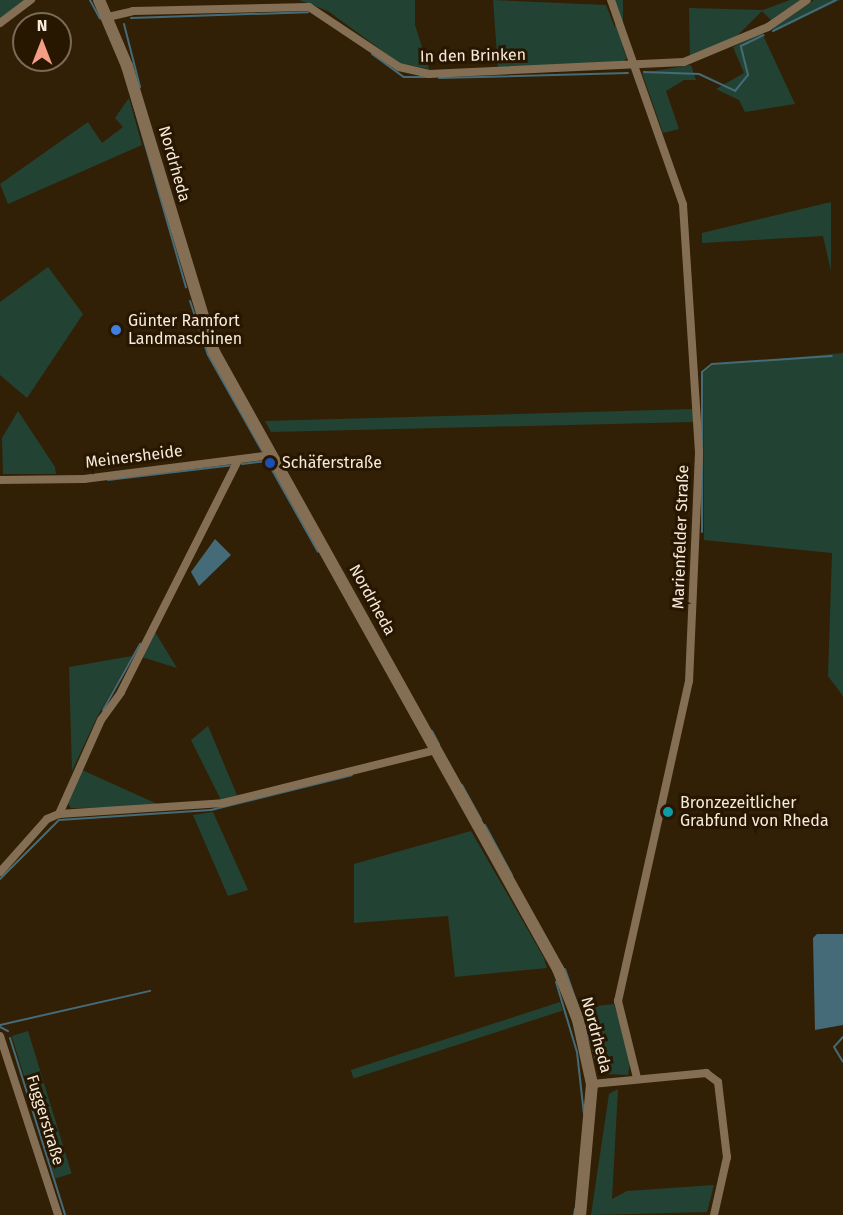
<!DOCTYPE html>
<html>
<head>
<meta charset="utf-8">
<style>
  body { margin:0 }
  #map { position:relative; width:843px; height:1215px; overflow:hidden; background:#312006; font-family:"Fira Sans",sans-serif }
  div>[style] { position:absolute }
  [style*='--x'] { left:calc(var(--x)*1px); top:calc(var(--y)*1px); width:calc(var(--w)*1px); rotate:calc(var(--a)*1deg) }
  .green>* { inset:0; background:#224333; transform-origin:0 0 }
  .water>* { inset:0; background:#456b78 }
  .stream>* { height:2px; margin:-1px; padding:0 1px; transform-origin:1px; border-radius:1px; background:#456b78 }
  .street>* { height:8px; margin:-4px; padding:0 4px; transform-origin:4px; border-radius:4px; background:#846f55 }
  .secondary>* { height:12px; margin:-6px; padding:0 6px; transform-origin:6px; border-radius:6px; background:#846f55 }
  .dots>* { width:16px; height:16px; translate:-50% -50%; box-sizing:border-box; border:3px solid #271600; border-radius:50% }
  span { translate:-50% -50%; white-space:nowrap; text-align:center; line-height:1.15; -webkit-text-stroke:6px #271600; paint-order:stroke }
  .street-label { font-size:16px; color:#f7ebdc }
  .poi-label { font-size:16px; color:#f7ebdc }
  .left { translate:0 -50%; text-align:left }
  .north { position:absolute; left:12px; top:12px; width:60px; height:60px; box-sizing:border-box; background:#271600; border:2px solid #7a6b58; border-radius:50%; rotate:0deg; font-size:16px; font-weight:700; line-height:24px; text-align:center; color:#f7ebdc }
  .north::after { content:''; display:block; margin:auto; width:21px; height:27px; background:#f49e86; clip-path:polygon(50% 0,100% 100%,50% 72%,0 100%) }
</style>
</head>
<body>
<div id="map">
  <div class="green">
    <div style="clip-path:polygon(0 0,24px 0,0 19px)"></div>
    <div style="clip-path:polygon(299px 0,415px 0,415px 25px,429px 69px,399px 63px,328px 11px)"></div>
    <div style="clip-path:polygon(493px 0,606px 5px,627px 58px,621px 64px,498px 68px)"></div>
    <div style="left:615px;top:0;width:8px;height:65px"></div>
    <div style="clip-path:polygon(790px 0,800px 0,771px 20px,762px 11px,737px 36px,690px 58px,689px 8px,763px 10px)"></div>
    <div style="clip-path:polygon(814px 0,840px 0,773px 32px,773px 27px)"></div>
    <div style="clip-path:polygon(762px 33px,795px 104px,745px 112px,739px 100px,716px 89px,744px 73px,733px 47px)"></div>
    <div style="clip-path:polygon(691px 65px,696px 80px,684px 80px,666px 91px,679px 129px,663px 133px,642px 73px)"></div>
    <div style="clip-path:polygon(129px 98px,142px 145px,8px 204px,0 184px,88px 122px,102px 143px,123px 127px,115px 118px)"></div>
    <div style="clip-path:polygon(831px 202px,831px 271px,823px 236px,702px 243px,702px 233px)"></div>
    <div style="clip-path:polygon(48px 267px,83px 314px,27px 398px,0 375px,0 302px)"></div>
    <div style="clip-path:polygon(843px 353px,843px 696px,828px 676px,832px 553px,704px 540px,703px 373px,713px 365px)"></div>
    <div style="clip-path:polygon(693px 409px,694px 422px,271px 432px,265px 421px)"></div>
    <div style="clip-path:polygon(18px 411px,55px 467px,56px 474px,3px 474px,2px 438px)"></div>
    <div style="clip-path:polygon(155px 632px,177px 668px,142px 657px)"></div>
    <div style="clip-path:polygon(132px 656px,97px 717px,72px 771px,69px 667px)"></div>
    <div style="clip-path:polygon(208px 726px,237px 795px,221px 800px,191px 740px)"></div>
    <div style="clip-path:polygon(82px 770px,164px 807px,71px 808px,67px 802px)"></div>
    <div style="clip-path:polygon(213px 812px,248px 890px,228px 896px,193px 815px)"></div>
    <div style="clip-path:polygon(471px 831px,544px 958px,547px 968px,455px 977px,448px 916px,354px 923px,354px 864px)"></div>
    <div style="left:560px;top:1002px;width:9px;height:220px;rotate:72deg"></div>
    <div style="clip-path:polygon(614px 1004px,631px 1057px,628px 1075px,605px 1074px,587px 1007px)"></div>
    <div style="left:28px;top:1031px;width:149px;height:17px;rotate:73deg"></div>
    <div style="clip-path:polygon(618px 1089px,612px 1199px,627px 1191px,714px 1185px,707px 1212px,591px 1215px,609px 1094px)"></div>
  </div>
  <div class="water">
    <div style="clip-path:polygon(215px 539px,231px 555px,199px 586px,191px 572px)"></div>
    <div style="clip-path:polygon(817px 934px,843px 934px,843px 1025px,815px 1030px,813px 938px)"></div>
  </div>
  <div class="stream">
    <div style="--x:90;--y:0;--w:21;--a:62"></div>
    <div style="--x:131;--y:18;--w:177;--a:-1.9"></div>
    <div style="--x:124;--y:24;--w:65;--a:75.7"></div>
    <div style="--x:773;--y:31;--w:70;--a:-26.2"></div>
    <div style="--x:372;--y:54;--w:39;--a:36"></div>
    <div style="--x:404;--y:77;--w:24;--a:0"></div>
    <div style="--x:644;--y:72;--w:55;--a:2.1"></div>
    <div style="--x:699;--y:74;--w:40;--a:25"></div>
    <div style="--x:735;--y:91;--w:21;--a:-51"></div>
    <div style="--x:748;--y:75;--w:30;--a:-104"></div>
    <div style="--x:741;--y:46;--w:25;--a:-26"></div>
    <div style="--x:439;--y:78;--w:189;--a:-1.5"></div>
    <div style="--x:132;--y:99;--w:196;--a:74"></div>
    <div style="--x:190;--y:301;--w:57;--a:71.6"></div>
    <div style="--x:208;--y:355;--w:110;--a:60.6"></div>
    <div style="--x:242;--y:464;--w:25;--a:-7"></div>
    <div style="--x:267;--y:461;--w:104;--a:60.7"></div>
    <div style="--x:108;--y:480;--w:127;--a:-6.8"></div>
    <div style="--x:702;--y:532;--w:160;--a:-90"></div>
    <div style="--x:702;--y:372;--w:13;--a:-39"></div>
    <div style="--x:712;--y:364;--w:120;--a:-3.8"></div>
    <div style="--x:103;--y:710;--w:76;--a:-60.7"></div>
    <div style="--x:432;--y:731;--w:15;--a:62"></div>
    <div style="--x:462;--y:785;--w:39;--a:61"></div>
    <div style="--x:485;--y:825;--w:57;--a:61.6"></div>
    <div style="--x:0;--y:879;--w:83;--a:-45"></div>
    <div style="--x:59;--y:820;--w:152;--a:-3.8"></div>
    <div style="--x:211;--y:810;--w:145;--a:-13.9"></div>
    <div style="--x:565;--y:969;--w:101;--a:70.8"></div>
    <div style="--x:556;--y:982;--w:73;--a:73.3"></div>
    <div style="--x:577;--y:1052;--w:62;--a:83.6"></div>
    <div style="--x:0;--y:1025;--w:154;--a:-12.8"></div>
    <div style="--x:0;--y:1027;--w:9;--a:27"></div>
    <div style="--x:843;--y:1037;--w:13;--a:132"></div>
    <div style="--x:834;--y:1047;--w:17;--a:59"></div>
    <div style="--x:10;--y:1038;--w:185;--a:72.7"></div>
    <div style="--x:574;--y:1215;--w:6;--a:-81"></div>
  </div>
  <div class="street">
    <div style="--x:611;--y:0;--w:217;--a:70.6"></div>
    <div style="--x:683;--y:205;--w:249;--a:86.3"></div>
    <div style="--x:699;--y:453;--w:228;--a:92.5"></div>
    <div style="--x:689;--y:681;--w:328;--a:102.5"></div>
    <div style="--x:618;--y:1001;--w:79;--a:76.1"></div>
    <div style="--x:108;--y:17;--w:26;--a:-13"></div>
    <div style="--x:133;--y:11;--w:176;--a:-1.3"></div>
    <div style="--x:309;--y:7;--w:108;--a:33.7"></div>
    <div style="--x:399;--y:67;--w:31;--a:13"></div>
    <div style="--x:429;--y:74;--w:255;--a:-2.7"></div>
    <div style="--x:684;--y:62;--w:91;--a:-22.6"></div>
    <div style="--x:768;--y:27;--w:47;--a:-34.7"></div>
    <div style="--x:0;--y:23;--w:39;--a:-37"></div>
    <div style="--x:0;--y:480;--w:84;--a:-0.7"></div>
    <div style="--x:84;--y:479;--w:189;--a:-7.3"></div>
    <div style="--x:59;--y:814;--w:103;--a:-65.9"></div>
    <div style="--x:101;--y:720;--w:34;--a:-54"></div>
    <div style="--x:121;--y:692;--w:260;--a:-63.2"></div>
    <div style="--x:0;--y:872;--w:71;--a:-48.4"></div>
    <div style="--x:47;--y:819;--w:13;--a:-23"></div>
    <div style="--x:59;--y:814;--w:164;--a:-3.8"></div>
    <div style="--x:223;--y:803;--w:219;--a:-14"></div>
    <div style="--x:0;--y:1036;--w:188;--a:72"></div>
    <div style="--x:592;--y:1084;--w:115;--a:-5.5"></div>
    <div style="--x:706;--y:1073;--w:15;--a:37"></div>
    <div style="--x:718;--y:1082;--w:76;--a:83.2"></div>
    <div style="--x:727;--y:1157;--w:59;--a:102.6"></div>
  </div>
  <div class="secondary">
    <div style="--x:99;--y:0;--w:72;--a:67"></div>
    <div style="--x:127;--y:66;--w:299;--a:73.1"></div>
    <div style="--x:214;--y:352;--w:706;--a:60.86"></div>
    <div style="--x:558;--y:969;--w:55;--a:68.6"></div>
    <div style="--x:578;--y:1020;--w:66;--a:77.7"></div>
    <div style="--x:592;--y:1084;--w:132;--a:95.2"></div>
  </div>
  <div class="dots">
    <div style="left:116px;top:330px;background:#3f7fe0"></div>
    <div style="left:270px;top:463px;background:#1a4fb4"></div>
    <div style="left:668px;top:812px;background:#0f9aa8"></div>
  </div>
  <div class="street-label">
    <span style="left:473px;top:56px;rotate:-1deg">In den Brinken</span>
    <span style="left:174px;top:164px;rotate:74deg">Nordrheda</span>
    <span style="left:134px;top:457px;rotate:-7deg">Meinersheide</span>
    <span style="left:681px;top:537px;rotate:-88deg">Marienfelder Straße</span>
    <span style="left:372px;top:600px;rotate:61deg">Nordrheda</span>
    <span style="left:596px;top:1035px;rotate:75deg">Nordrheda</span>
    <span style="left:45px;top:1120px;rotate:73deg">Fuggerstraße</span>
  </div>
  <div class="poi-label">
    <span class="left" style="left:128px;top:330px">Günter Ramfort<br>Landmaschinen</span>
    <span class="left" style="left:282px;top:463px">Schäferstraße</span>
    <span class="left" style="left:680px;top:812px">Bronzezeitlicher<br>Grabfund von Rheda</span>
  </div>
  <div class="north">N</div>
</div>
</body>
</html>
